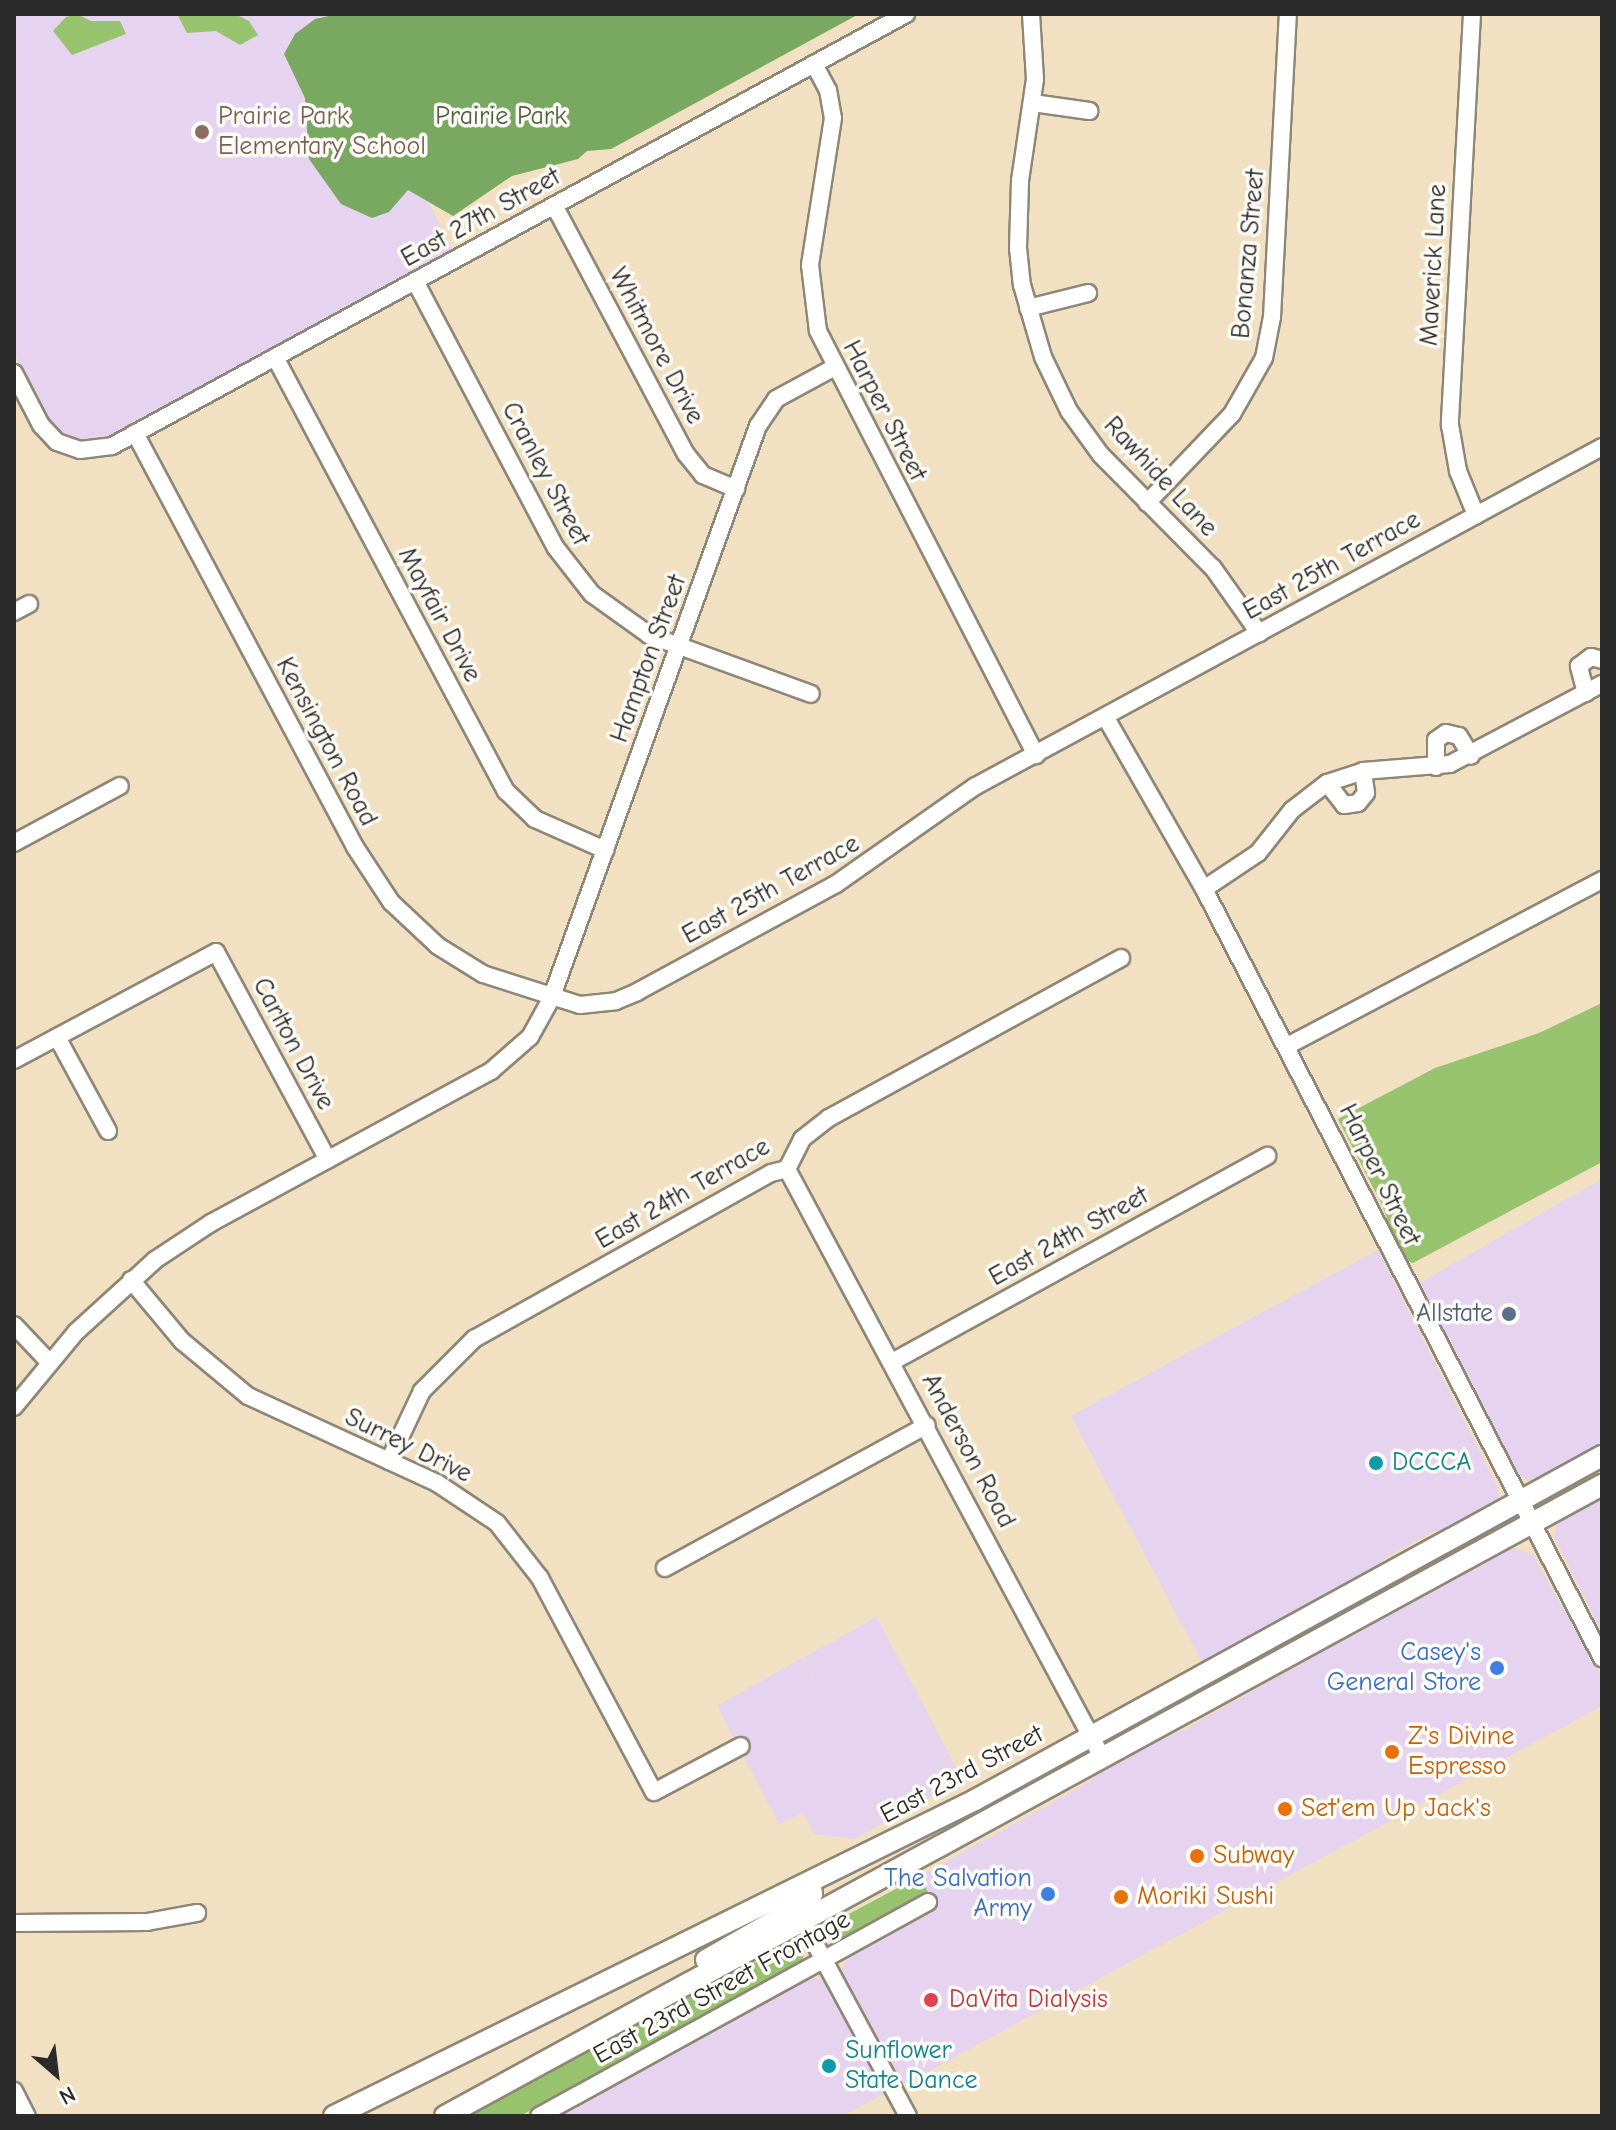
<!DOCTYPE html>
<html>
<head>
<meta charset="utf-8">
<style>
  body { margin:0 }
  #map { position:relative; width:1616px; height:2130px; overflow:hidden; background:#f1e0c2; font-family:"Comic Neue",sans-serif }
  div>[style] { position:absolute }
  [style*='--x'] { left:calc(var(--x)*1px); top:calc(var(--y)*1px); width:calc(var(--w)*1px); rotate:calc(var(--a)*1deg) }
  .built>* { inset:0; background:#e5d3f0 }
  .green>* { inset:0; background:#97c26e }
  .forest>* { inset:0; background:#79a861 }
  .roads { filter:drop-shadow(2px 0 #8e8676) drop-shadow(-2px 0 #8e8676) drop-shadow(0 2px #8e8676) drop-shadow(0 -2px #8e8676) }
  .minor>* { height:16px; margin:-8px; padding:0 8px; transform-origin:8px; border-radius:8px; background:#fff }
  .major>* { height:20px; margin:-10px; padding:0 10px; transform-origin:10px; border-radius:10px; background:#fff }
  .dots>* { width:22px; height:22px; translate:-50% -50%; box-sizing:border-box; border:4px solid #fdfcf7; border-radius:50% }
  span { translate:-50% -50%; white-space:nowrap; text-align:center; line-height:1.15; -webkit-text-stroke:7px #fdfcf7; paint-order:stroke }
  .education-label { font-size:26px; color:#785e54 }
  .left { translate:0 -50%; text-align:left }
  .park-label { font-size:26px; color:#516042 }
  .street-label { font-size:26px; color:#2b2b2b }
  .service-label { font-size:26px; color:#4e5e75 }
  .right { translate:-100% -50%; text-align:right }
  .culture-label { font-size:26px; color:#0d838f }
  .shop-label { font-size:26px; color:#366cbe }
  .food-label { font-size:26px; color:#c56008 }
  .health-label { font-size:26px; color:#be3a42 }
  .frame { position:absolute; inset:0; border:16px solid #2b2b2b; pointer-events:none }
  .north { position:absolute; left:16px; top:2034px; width:80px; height:80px; -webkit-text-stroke:6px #fdfcf7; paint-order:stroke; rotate:152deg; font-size:22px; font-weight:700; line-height:32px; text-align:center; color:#2b2b2b }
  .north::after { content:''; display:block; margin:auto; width:28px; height:36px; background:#2b2b2b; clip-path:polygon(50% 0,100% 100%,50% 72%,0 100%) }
</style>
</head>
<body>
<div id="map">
  <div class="built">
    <div style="clip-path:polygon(14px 14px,328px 14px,453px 249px,109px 437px,93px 441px,65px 435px,49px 419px,14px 353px)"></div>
    <div style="clip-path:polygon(1602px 1179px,1602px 1447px,1532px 1484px,1518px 1474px,1418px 1284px)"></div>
    <div style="clip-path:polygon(1378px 1250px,1498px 1488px,1499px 1499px,1466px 1522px,1430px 1533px,1387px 1557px,1359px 1580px,1204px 1666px,1071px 1416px)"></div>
    <div style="clip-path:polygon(1602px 1494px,1602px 1633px,1554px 1537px,1559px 1519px)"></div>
    <div style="clip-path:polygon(1508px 1546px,1533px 1555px,1602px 1678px,1602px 1706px,901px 2086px,841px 1972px,848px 1956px,937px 1909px,920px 1876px,1084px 1785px,1128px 1753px,1182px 1731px)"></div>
    <div style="clip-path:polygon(877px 1617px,962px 1779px,854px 1839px,815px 1834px,803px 1813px,779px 1824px,717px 1706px,802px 1658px,822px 1696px,803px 1658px)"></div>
    <div style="clip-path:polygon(811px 1976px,829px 1983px,887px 2092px,842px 2116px,555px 2116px)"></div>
  </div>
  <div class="green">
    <div style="clip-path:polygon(77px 14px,91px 21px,120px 21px,126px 34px,72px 55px,53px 31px,66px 17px)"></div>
    <div style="clip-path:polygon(177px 14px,235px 14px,249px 21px,258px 35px,240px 45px,216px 31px,187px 33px)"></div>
    <div style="clip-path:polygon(1602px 1003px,1602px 1162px,1413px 1263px,1402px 1259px,1382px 1205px,1338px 1119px,1435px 1068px,1539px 1033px)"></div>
    <div style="clip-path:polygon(920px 1876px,928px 1892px,842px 1939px,826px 1938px,832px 1923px)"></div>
    <div style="clip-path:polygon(793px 1942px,806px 1946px,802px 1961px,520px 2116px,465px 2116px)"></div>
  </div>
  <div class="forest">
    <div style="clip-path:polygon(338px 14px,859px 14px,611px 149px,587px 151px,578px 159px,512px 176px,453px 216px,408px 190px,389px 212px,372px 218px,341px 204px,309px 159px,305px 98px,284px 54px,295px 34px,315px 19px)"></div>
  </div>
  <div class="roads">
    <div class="minor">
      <div style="--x:1031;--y:14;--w:65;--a:86.5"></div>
      <div style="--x:1035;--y:79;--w:103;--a:98.4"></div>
      <div style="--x:1020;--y:181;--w:67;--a:91.7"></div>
      <div style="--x:1018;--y:248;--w:37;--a:84"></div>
      <div style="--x:1022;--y:285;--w:75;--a:73.7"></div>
      <div style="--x:1043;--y:357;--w:60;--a:64.3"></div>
      <div style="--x:1069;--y:411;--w:54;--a:54"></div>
      <div style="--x:1101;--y:455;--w:159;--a:45.3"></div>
      <div style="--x:1213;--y:568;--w:80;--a:54.7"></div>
      <div style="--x:1472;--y:14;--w:412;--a:93.1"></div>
      <div style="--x:1450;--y:425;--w:47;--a:80.1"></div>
      <div style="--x:1458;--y:471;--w:48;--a:67.8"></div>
      <div style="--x:814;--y:64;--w:30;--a:62"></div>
      <div style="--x:828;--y:90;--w:28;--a:80"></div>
      <div style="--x:833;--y:118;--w:149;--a:98.9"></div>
      <div style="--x:810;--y:265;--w:66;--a:83.1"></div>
      <div style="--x:818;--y:331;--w:477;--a:62.8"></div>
      <div style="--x:1033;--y:103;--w:57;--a:8.1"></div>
      <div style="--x:554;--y:205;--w:282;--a:62.1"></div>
      <div style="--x:686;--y:454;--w:27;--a:51"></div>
      <div style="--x:703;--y:475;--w:36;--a:23"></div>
      <div style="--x:415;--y:281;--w:302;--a:62.2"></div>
      <div style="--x:556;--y:548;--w:58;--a:52"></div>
      <div style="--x:592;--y:594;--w:70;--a:35.7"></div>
      <div style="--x:649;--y:635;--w:172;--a:20"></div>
      <div style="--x:1028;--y:308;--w:62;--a:-14"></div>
      <div style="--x:275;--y:357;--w:492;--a:62"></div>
      <div style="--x:506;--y:791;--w:40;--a:44"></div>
      <div style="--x:535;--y:819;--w:77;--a:23.9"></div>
      <div style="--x:14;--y:373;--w:59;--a:62.6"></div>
      <div style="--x:41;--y:425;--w:23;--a:47"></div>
      <div style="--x:57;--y:442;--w:24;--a:19"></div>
      <div style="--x:80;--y:450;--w:32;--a:-7"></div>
      <div style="--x:112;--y:446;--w:904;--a:-28.55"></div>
      <div style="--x:135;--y:433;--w:469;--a:62"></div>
      <div style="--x:355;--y:847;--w:66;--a:56.8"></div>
      <div style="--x:391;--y:902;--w:64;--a:43.1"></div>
      <div style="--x:438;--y:946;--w:53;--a:31.9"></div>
      <div style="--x:483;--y:974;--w:102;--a:17.7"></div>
      <div style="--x:580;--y:1005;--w:36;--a:-6"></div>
      <div style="--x:616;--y:1001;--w:23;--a:-23"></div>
      <div style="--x:637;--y:992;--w:226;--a:-28.5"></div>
      <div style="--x:836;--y:884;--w:169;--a:-35.1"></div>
      <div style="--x:974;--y:787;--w:714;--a:-28.43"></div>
      <div style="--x:1147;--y:503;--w:123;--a:-46.3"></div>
      <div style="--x:1232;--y:414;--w:64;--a:-60.3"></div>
      <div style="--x:1264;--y:358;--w:42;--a:-79"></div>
      <div style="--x:1272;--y:317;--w:303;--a:-87"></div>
      <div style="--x:14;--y:612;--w:17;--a:-28"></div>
      <div style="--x:1586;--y:693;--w:28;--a:-105"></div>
      <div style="--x:1579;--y:666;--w:15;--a:-37"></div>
      <div style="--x:1591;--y:657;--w:11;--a:15"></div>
      <div style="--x:1106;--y:718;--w:197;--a:60.2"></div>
      <div style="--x:1204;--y:889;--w:866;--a:62.64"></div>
      <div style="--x:1436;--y:767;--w:27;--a:-90"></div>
      <div style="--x:1436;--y:740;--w:12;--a:-35"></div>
      <div style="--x:1446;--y:733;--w:13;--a:13"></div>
      <div style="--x:1459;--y:736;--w:23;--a:59"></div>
      <div style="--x:1327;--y:783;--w:28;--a:52"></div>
      <div style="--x:1344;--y:805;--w:14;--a:-8"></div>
      <div style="--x:1358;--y:803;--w:13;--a:-51"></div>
      <div style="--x:1366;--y:793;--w:22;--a:-98"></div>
      <div style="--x:14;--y:843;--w:120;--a:-28.3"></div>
      <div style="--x:1204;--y:889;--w:65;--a:-33.7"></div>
      <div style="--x:1258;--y:853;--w:55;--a:-51.7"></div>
      <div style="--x:1292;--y:810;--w:44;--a:-37.6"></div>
      <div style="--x:1327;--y:783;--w:38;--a:-18"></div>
      <div style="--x:1363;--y:771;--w:87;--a:-4.6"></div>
      <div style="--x:1450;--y:764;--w:172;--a:-27.8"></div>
      <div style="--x:57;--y:1037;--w:107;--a:61.5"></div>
      <div style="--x:1287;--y:1046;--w:356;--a:-27.8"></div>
      <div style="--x:14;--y:1060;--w:229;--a:-28.1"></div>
      <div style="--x:216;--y:952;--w:236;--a:61.7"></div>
      <div style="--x:787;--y:1169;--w:669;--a:61.83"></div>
      <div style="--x:787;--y:1169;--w:34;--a:-63"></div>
      <div style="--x:802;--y:1139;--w:34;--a:-38"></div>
      <div style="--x:829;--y:1118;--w:333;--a:-28.7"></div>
      <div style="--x:131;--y:1280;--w:80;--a:50.1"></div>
      <div style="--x:182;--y:1341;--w:86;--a:39.8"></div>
      <div style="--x:248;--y:1396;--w:208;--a:24.7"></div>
      <div style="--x:437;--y:1483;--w:72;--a:33.7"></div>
      <div style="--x:497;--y:1523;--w:70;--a:52"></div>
      <div style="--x:540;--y:1578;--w:242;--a:62"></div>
      <div style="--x:654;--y:1792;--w:98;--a:-27.9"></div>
      <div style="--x:14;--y:1325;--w:52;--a:46.5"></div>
      <div style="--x:894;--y:1361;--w:426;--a:-28.8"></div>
      <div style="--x:14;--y:1407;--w:97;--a:-50.4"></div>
      <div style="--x:76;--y:1332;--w:107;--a:-42.3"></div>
      <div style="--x:155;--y:1260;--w:67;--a:-33.5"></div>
      <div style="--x:211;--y:1223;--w:319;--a:-28.5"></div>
      <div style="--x:491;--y:1071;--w:52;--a:-41.1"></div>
      <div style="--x:530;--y:1037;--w:43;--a:-61.1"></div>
      <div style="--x:551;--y:999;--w:609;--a:-70.14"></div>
      <div style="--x:758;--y:426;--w:32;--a:-56"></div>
      <div style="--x:776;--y:399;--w:65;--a:-28.5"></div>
      <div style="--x:389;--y:1461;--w:77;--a:-64.8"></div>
      <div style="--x:422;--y:1391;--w:74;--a:-45"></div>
      <div style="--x:474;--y:1339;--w:340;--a:-29.2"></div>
      <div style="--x:771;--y:1173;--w:16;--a:-14"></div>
      <div style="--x:665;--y:1568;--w:298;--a:-28.6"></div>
      <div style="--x:14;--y:1923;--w:133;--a:-0.4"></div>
      <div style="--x:147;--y:1922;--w:51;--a:-10.2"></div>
      <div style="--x:804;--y:1923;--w:219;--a:61.7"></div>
      <div style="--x:14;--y:2091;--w:28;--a:63"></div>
      <div style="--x:539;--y:2116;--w:444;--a:-28.8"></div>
    </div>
    <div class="major">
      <div style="--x:706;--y:1960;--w:115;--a:-29.7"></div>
      <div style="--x:806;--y:1903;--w:11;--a:-56"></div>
      <div style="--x:812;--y:1894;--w:12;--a:-99"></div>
      <div style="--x:334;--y:2116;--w:715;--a:-26.24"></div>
      <div style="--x:975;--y:1800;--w:715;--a:-28.75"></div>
      <div style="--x:445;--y:2116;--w:1318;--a:-28.61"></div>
    </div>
  </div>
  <div class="dots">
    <div style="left:202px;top:132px;background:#8d6e63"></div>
    <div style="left:1509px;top:1314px;background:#5c6f8a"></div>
    <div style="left:1376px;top:1463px;background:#0f9aa8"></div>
    <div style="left:1497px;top:1668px;background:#3f7fe0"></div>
    <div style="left:1392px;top:1752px;background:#e8710a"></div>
    <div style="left:1285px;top:1809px;background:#e8710a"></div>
    <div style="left:1197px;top:1856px;background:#e8710a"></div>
    <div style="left:1048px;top:1894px;background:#3f7fe0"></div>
    <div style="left:1121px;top:1897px;background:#e8710a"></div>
    <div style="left:931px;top:2000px;background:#e0444e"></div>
    <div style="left:829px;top:2066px;background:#0f9aa8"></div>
  </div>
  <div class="education-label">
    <span class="left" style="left:218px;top:132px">Prairie Park<br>Elementary School</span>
  </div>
  <div class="park-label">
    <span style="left:501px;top:117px">Prairie Park</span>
  </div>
  <div class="street-label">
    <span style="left:481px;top:218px;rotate:-29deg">East 27th Street</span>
    <span style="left:1249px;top:254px;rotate:-85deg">Bonanza Street</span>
    <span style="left:1434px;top:265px;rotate:-87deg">Maverick Lane</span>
    <span style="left:656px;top:346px;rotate:62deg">Whitmore Drive</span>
    <span style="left:884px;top:411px;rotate:63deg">Harper Street</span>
    <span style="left:545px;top:474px;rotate:62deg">Cranley Street</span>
    <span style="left:1160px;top:477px;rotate:47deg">Rawhide Lane</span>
    <span style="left:1332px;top:566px;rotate:-29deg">East 25th Terrace</span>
    <span style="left:439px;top:615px;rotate:62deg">Mayfair Drive</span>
    <span style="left:649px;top:659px;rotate:-70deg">Hampton Street</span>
    <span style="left:326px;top:742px;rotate:62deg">Kensington Road</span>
    <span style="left:771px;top:890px;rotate:-29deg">East 25th Terrace</span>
    <span style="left:293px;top:1044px;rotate:62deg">Carlton Drive</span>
    <span style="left:1379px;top:1175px;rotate:64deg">Harper Street</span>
    <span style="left:683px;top:1194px;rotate:-30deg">East 24th Terrace</span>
    <span style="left:1069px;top:1237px;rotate:-29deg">East 24th Street</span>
    <span style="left:408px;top:1446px;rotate:26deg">Surrey Drive</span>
    <span style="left:968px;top:1451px;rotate:62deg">Anderson Road</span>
    <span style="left:962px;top:1775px;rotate:-28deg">East 23rd Street</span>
    <span style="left:722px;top:1988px;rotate:-29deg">East 23rd Street Frontage</span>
  </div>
  <div class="service-label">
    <span class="right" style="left:1493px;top:1314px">Allstate</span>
  </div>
  <div class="culture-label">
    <span class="left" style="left:1392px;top:1463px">DCCCA</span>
    <span class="left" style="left:845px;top:2066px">Sunflower<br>State Dance</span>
  </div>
  <div class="shop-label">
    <span class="right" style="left:1481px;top:1668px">Casey's<br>General Store</span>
    <span class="right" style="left:1032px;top:1894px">The Salvation<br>Army</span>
  </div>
  <div class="food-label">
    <span class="left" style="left:1408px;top:1752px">Z's Divine<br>Espresso</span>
    <span class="left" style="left:1301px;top:1809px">Set'em Up Jack's</span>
    <span class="left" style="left:1213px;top:1856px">Subway</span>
    <span class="left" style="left:1137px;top:1897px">Moriki Sushi</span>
  </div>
  <div class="health-label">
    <span class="left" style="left:949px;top:2000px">DaVita Dialysis</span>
  </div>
  <div class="frame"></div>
  <div class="north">N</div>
</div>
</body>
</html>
